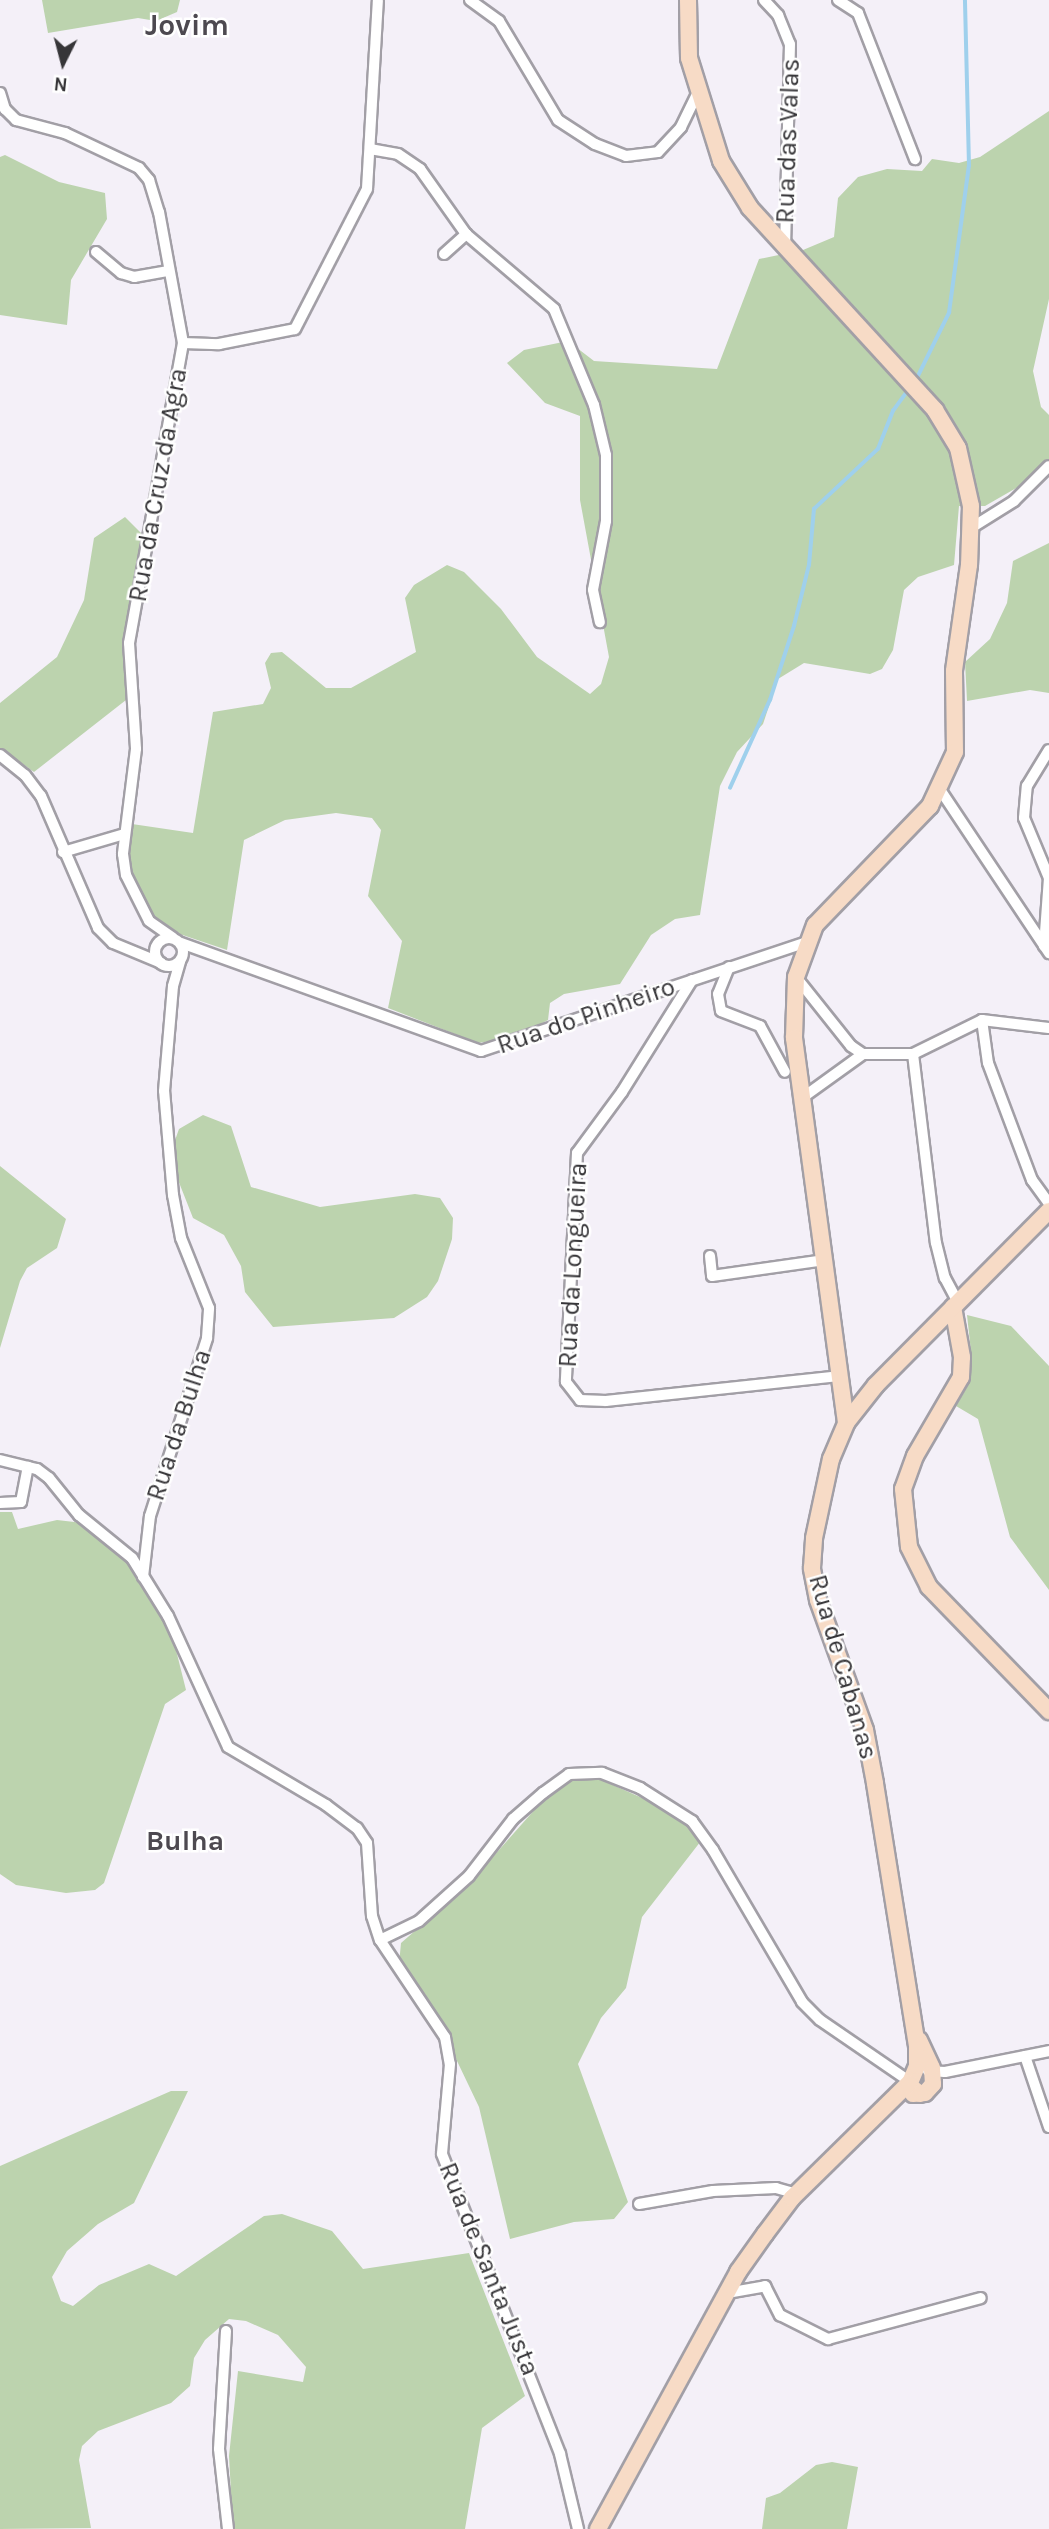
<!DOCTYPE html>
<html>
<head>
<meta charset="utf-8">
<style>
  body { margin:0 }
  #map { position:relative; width:1049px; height:2529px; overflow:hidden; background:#f4f0f8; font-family:Karla,sans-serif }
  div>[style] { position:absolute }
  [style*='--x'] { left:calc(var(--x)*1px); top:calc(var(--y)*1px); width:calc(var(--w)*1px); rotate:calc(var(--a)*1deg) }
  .green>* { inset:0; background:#bcd3ae }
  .stream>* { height:3.5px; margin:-1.75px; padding:0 1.75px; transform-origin:1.75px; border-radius:1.75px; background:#9fd0ec }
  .roads { filter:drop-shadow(2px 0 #a29fa6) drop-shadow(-2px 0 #a29fa6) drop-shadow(0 2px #a29fa6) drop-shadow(0 -2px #a29fa6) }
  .street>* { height:10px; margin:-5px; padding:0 5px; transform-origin:5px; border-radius:5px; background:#fff }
  .street>.ring { margin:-5px; padding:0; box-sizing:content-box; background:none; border:10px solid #fff; border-radius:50% }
  .secondary>* { height:16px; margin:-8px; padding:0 8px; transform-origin:8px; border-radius:8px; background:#f7dbc6 }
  span { translate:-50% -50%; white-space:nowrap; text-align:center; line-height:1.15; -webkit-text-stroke:5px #fff; paint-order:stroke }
  .street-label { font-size:26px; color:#363538 }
  .neighbourhood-label { font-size:28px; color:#4d4950; font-weight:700 }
  .quarter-label { font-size:30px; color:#4d4950; font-weight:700 }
  .north { position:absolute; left:28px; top:28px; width:70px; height:70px; -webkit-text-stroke:5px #fff; paint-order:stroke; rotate:186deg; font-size:19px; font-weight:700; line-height:28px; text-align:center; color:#363538 }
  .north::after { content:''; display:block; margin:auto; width:24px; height:32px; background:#363538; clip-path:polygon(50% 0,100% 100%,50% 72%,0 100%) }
</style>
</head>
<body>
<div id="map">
  <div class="green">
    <div style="clip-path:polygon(42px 0,180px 0,177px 12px,156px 21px,138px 18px,48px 33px)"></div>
    <div style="clip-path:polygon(1049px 111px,1049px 299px,1033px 371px,1041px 407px,1049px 415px,1049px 475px,1042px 473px,985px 506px,959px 506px,954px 565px,918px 577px,904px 590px,893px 650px,882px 669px,870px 674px,804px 663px,778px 679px,763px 724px,737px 752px,720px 786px,700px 915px,675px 919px,651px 935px,620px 984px,564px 994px,550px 1003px,548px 1020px,516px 1037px,478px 1043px,388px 1008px,402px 941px,368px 896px,381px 830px,372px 818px,336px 813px,285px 820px,244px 840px,227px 950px,156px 926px,132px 882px,128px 854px,132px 824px,193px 833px,213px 712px,263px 704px,271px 688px,265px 663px,271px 653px,282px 652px,326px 688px,351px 688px,416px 652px,405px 598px,414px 585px,447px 565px,464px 572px,501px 609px,537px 657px,590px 694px,601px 684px,609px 657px,580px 500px,580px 416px,545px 403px,507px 363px,524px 350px,568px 341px,594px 361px,717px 369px,759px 259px,803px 250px,834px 237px,838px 198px,858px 177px,887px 169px,922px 171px,932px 159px,959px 163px,980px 157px)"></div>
    <div style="clip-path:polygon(5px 155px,59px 182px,105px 193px,107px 219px,71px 280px,67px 325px,0 315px,0 157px)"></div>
    <div style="clip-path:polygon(125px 517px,141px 533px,153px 533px,126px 700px,34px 772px,5px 751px,0 755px,0 703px,57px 657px,84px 600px,94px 538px)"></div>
    <div style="clip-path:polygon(1049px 543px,1049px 693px,1030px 690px,967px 701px,965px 662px,990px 639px,1007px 603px,1013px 561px)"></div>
    <div style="clip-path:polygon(203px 1115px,231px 1126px,251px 1187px,320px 1207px,415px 1194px,440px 1198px,453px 1218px,452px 1239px,438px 1281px,427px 1297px,394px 1318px,273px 1327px,245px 1292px,241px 1266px,224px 1235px,193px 1218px,169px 1157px,179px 1129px)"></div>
    <div style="clip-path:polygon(0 1166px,66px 1219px,57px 1248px,27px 1268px,20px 1281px,0 1348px)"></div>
    <div style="clip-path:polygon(967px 1315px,1011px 1326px,1049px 1366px,1049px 1590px,1010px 1537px,978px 1419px,956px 1406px,967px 1387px,972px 1361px)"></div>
    <div style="clip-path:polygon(0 1512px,12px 1512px,18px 1529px,57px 1520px,83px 1523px,122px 1552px,150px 1601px,164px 1602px,186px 1690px,165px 1704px,104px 1883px,95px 1890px,66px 1893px,16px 1885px,0 1874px)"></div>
    <div style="clip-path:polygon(595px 1777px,696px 1822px,704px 1837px,642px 1917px,626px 1988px,601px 2018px,578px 2064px,628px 2202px,614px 2219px,574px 2222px,510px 2239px,479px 2107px,425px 1994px,399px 1964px,401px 1943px,469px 1884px,537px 1807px,571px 1778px)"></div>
    <div style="clip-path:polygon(171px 2091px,188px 2091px,134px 2203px,98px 2224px,67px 2251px,52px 2277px,61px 2301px,73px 2306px,99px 2285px,149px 2264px,176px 2276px,264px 2216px,282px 2214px,332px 2231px,363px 2269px,469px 2253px,525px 2396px,482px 2428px,465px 2529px,233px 2529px,229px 2456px,238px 2371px,303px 2382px,306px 2367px,278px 2335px,246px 2321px,229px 2319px,205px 2340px,194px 2358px,190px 2386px,171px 2403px,98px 2431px,82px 2446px,79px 2460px,91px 2528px,0 2529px,0 2166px)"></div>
    <div style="clip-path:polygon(832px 2462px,858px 2467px,847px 2529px,762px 2529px,766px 2498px,780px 2493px,816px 2465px)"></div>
  </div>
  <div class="stream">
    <div style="--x:916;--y:380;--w:75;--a:-63.8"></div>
    <div style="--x:949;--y:313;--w:148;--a:-82.3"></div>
    <div style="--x:969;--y:166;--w:166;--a:-91.4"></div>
    <div style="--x:730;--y:788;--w:97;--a:-65.6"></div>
    <div style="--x:770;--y:700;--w:78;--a:-72"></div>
    <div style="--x:794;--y:626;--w:63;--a:-76.2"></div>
    <div style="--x:809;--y:565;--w:56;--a:-84.9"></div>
    <div style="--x:814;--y:509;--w:88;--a:-43.2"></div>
    <div style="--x:878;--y:449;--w:41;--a:-68.5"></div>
    <div style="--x:893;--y:411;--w:27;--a:-54"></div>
  </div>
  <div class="roads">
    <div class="street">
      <div style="--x:470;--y:0;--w:36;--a:36"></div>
      <div style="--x:499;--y:21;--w:115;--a:59.2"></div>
      <div style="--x:558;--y:120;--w:44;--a:33"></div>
      <div style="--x:595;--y:144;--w:33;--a:21"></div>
      <div style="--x:626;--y:156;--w:32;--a:-7"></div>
      <div style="--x:658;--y:152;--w:34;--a:-47"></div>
      <div style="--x:681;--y:127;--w:37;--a:-64"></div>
      <div style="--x:764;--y:0;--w:21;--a:47"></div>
      <div style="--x:778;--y:15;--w:31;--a:68"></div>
      <div style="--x:790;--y:44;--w:204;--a:91.4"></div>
      <div style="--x:838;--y:0;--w:24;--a:33"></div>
      <div style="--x:858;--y:13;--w:157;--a:68.7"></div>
      <div style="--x:0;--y:93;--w:17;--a:73"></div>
      <div style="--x:5;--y:109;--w:16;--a:45"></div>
      <div style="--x:16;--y:120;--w:51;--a:14.9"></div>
      <div style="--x:65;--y:133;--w:82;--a:25.3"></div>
      <div style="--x:139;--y:168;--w:16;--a:50"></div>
      <div style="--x:149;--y:180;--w:34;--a:73"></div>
      <div style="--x:159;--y:212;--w:133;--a:79.6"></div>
      <div style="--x:183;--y:343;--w:305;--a:100.2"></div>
      <div style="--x:129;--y:643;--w:106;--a:86.2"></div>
      <div style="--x:136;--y:749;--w:106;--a:97.1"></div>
      <div style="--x:123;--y:854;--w:21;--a:82"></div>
      <div style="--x:126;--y:875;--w:51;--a:63.4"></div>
      <div style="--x:149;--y:921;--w:29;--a:35"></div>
      <div style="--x:370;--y:149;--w:28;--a:10"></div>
      <div style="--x:398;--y:154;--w:27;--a:34"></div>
      <div style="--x:420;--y:169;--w:80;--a:54.7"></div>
      <div style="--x:466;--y:234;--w:116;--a:40.4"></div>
      <div style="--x:554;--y:309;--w:104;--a:67.4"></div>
      <div style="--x:594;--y:405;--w:51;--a:76.5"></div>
      <div style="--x:606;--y:455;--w:66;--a:90"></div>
      <div style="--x:606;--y:521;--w:70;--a:100.7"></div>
      <div style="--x:593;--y:590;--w:33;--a:78"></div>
      <div style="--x:96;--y:252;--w:33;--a:40"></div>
      <div style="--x:121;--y:273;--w:14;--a:17"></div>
      <div style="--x:134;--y:277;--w:35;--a:-10"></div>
      <div style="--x:444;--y:254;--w:30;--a:-42"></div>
      <div style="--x:183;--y:343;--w:36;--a:2"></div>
      <div style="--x:219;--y:344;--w:77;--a:-11.2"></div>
      <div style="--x:295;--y:329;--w:157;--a:-62.8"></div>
      <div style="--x:367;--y:189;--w:189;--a:-86.7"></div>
      <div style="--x:971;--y:528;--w:51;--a:-32.1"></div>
      <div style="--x:1014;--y:501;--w:49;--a:-45"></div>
      <div style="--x:0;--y:755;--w:32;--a:39"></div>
      <div style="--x:25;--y:775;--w:26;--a:53"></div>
      <div style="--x:41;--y:796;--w:144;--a:66.6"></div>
      <div style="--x:98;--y:928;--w:21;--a:45"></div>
      <div style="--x:113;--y:943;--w:52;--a:22.6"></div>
      <div style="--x:941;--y:791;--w:195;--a:56.3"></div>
      <div style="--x:63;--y:852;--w:64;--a:-16.4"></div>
      <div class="ring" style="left:155px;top:938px;width:18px;height:18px"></div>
      <div style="--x:181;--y:943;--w:319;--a:19.8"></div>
      <div style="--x:481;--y:1051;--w:343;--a:-18.5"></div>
      <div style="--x:1044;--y:946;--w:68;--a:-85.8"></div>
      <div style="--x:1049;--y:878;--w:65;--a:-112.6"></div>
      <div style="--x:1024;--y:818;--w:32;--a:-85"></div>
      <div style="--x:1027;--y:786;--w:42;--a:-58.6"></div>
      <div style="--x:729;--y:967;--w:29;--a:112"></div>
      <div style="--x:718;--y:994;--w:17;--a:80"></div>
      <div style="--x:721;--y:1011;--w:42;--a:21"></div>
      <div style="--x:760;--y:1026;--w:52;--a:61.5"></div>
      <div style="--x:796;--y:977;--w:88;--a:51.4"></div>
      <div style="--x:851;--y:1046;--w:14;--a:34"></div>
      <div style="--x:863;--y:1054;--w:50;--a:0"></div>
      <div style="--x:913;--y:1054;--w:77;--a:-26.2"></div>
      <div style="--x:982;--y:1020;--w:67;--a:6.8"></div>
      <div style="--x:692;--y:980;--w:132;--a:122"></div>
      <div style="--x:622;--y:1092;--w:76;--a:126.4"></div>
      <div style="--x:577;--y:1153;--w:229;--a:92.8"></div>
      <div style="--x:566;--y:1382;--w:23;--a:52"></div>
      <div style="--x:580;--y:1400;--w:26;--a:2"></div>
      <div style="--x:606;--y:1401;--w:236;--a:-6.1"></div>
      <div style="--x:982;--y:1020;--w:43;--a:82.1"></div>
      <div style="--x:988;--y:1063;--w:125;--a:69.4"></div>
      <div style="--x:1032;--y:1180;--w:29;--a:54"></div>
      <div style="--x:913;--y:1054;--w:190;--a:83.1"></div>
      <div style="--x:936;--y:1243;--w:36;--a:76"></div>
      <div style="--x:945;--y:1278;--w:26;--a:62"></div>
      <div style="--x:802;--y:1098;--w:75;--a:-35.8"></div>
      <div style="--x:710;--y:1256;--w:20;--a:84"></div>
      <div style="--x:712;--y:1276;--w:114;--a:-8.1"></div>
      <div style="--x:0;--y:1460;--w:38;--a:14"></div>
      <div style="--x:37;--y:1469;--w:15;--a:37"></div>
      <div style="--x:49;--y:1478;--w:48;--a:51"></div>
      <div style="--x:79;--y:1515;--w:68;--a:39.1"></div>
      <div style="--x:132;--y:1558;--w:68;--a:58.2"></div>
      <div style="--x:168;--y:1616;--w:144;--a:65.4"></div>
      <div style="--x:228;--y:1747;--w:114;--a:30.6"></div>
      <div style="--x:326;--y:1805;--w:39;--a:37"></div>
      <div style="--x:357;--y:1828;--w:18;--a:56"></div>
      <div style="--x:367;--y:1843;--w:73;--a:86.1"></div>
      <div style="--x:372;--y:1916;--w:25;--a:72"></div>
      <div style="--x:380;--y:1940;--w:117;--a:56.2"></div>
      <div style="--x:445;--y:2037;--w:27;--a:80"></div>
      <div style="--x:450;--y:2064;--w:90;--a:95.1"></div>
      <div style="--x:442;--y:2154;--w:322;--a:68.5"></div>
      <div style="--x:560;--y:2454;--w:77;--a:76.5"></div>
      <div style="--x:0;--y:1503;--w:21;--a:-3"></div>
      <div style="--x:21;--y:1502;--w:36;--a:-79"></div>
      <div style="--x:143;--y:1577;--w:61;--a:-83.5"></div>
      <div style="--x:150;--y:1516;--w:187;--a:-72.2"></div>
      <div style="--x:207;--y:1338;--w:30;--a:-86"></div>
      <div style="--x:209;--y:1308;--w:75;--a:-111.8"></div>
      <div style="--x:181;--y:1238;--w:44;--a:-100.5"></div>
      <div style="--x:173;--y:1195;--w:104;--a:-94.9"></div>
      <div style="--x:164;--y:1091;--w:105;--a:-85.1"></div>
      <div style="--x:173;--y:986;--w:26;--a:-74"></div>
      <div style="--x:380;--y:1940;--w:43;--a:-26"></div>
      <div style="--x:419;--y:1921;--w:67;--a:-42"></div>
      <div style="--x:469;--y:1876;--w:72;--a:-52.3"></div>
      <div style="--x:513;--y:1819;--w:40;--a:-41"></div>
      <div style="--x:543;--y:1793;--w:32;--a:-36"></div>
      <div style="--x:569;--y:1774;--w:33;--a:-2"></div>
      <div style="--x:602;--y:1773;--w:41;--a:21.5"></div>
      <div style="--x:640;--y:1788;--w:62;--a:32.4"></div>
      <div style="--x:692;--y:1821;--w:36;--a:54"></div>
      <div style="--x:713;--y:1850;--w:176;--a:59.6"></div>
      <div style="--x:802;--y:2002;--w:25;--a:45"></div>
      <div style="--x:820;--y:2020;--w:108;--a:34.4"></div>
      <div style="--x:1025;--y:2056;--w:75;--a:71.3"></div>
      <div style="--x:928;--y:2071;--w:17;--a:3"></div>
      <div style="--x:945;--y:2072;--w:106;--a:-11.4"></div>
      <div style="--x:639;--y:2204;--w:75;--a:-10"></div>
      <div style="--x:713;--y:2191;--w:63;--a:-2.7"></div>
      <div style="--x:776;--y:2188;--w:22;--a:16"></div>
      <div style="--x:727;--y:2293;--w:39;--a:-10"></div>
      <div style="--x:765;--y:2286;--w:33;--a:63"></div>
      <div style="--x:780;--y:2315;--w:54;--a:26.6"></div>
      <div style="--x:828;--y:2339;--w:158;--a:-15"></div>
      <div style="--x:226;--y:2331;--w:118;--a:93.4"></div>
      <div style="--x:219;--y:2449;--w:81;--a:83.6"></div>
    </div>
    <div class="secondary">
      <div style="--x:688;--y:0;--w:58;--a:89"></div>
      <div style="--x:689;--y:58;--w:108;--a:72.7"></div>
      <div style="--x:721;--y:161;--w:55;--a:58.3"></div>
      <div style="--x:750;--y:208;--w:274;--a:47.5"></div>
      <div style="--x:935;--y:410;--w:44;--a:58.8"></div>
      <div style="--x:958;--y:448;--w:59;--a:77.4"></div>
      <div style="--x:971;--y:506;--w:59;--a:91.9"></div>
      <div style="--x:969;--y:565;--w:107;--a:98.1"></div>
      <div style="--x:954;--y:671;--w:81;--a:89.3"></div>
      <div style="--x:955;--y:752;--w:60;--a:114.8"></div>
      <div style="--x:930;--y:806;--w:165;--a:134"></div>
      <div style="--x:815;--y:925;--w:55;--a:110.1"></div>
      <div style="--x:796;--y:977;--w:61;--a:91.9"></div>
      <div style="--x:794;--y:1038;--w:388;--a:82.3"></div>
      <div style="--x:953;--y:1307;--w:51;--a:79.8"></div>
      <div style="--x:962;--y:1357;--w:20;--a:93"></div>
      <div style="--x:961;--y:1377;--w:91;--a:120.2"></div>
      <div style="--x:915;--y:1456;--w:35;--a:110"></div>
      <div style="--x:903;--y:1489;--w:58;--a:84.1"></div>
      <div style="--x:909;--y:1547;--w:45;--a:63.4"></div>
      <div style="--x:929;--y:1587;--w:173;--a:45.9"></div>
      <div style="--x:913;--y:2094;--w:12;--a:-5"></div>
      <div style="--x:925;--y:2093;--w:12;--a:-48"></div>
      <div style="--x:933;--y:2084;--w:16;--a:-94"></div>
      <div style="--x:932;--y:2068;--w:31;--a:-115"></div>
      <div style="--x:920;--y:2094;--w:14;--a:-141"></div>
      <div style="--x:909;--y:2085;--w:21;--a:-67"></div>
      <div style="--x:917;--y:2066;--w:20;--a:-90"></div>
      <div style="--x:917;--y:2046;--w:266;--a:-99.1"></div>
      <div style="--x:875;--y:1783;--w:54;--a:-100.7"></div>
      <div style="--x:865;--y:1730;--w:138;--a:-109.9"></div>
      <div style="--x:818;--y:1600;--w:33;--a:-101"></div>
      <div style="--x:812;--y:1568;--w:30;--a:-86"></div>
      <div style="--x:814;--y:1538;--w:81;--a:-77.9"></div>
      <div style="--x:831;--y:1459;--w:39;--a:-67"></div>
      <div style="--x:846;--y:1423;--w:48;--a:-51.7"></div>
      <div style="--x:876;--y:1385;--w:245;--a:-45.2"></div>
      <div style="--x:598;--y:2529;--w:293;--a:-61.4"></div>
      <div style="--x:738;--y:2272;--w:47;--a:-54.6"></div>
      <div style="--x:765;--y:2234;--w:45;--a:-53.1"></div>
      <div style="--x:792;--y:2198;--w:164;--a:-44.5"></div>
    </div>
  </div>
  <div class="street-label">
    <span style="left:788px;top:141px;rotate:-88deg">Rua das Valas</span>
    <span style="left:158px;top:485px;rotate:-80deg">Rua da Cruz da Agra</span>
    <span style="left:586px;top:1016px;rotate:-19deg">Rua do Pinheiro</span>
    <span style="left:573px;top:1265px;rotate:-87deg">Rua da Longueira</span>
    <span style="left:179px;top:1425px;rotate:-72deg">Rua da Bulha</span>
    <span style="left:843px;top:1667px;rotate:74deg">Rua de Cabanas</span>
    <span style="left:489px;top:2269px;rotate:68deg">Rua de Santa Justa</span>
  </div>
  <div class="neighbourhood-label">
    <span style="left:185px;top:1841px">Bulha</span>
  </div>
  <div class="quarter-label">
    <span style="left:187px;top:25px">Jovim</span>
  </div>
  <div class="north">N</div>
</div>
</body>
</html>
